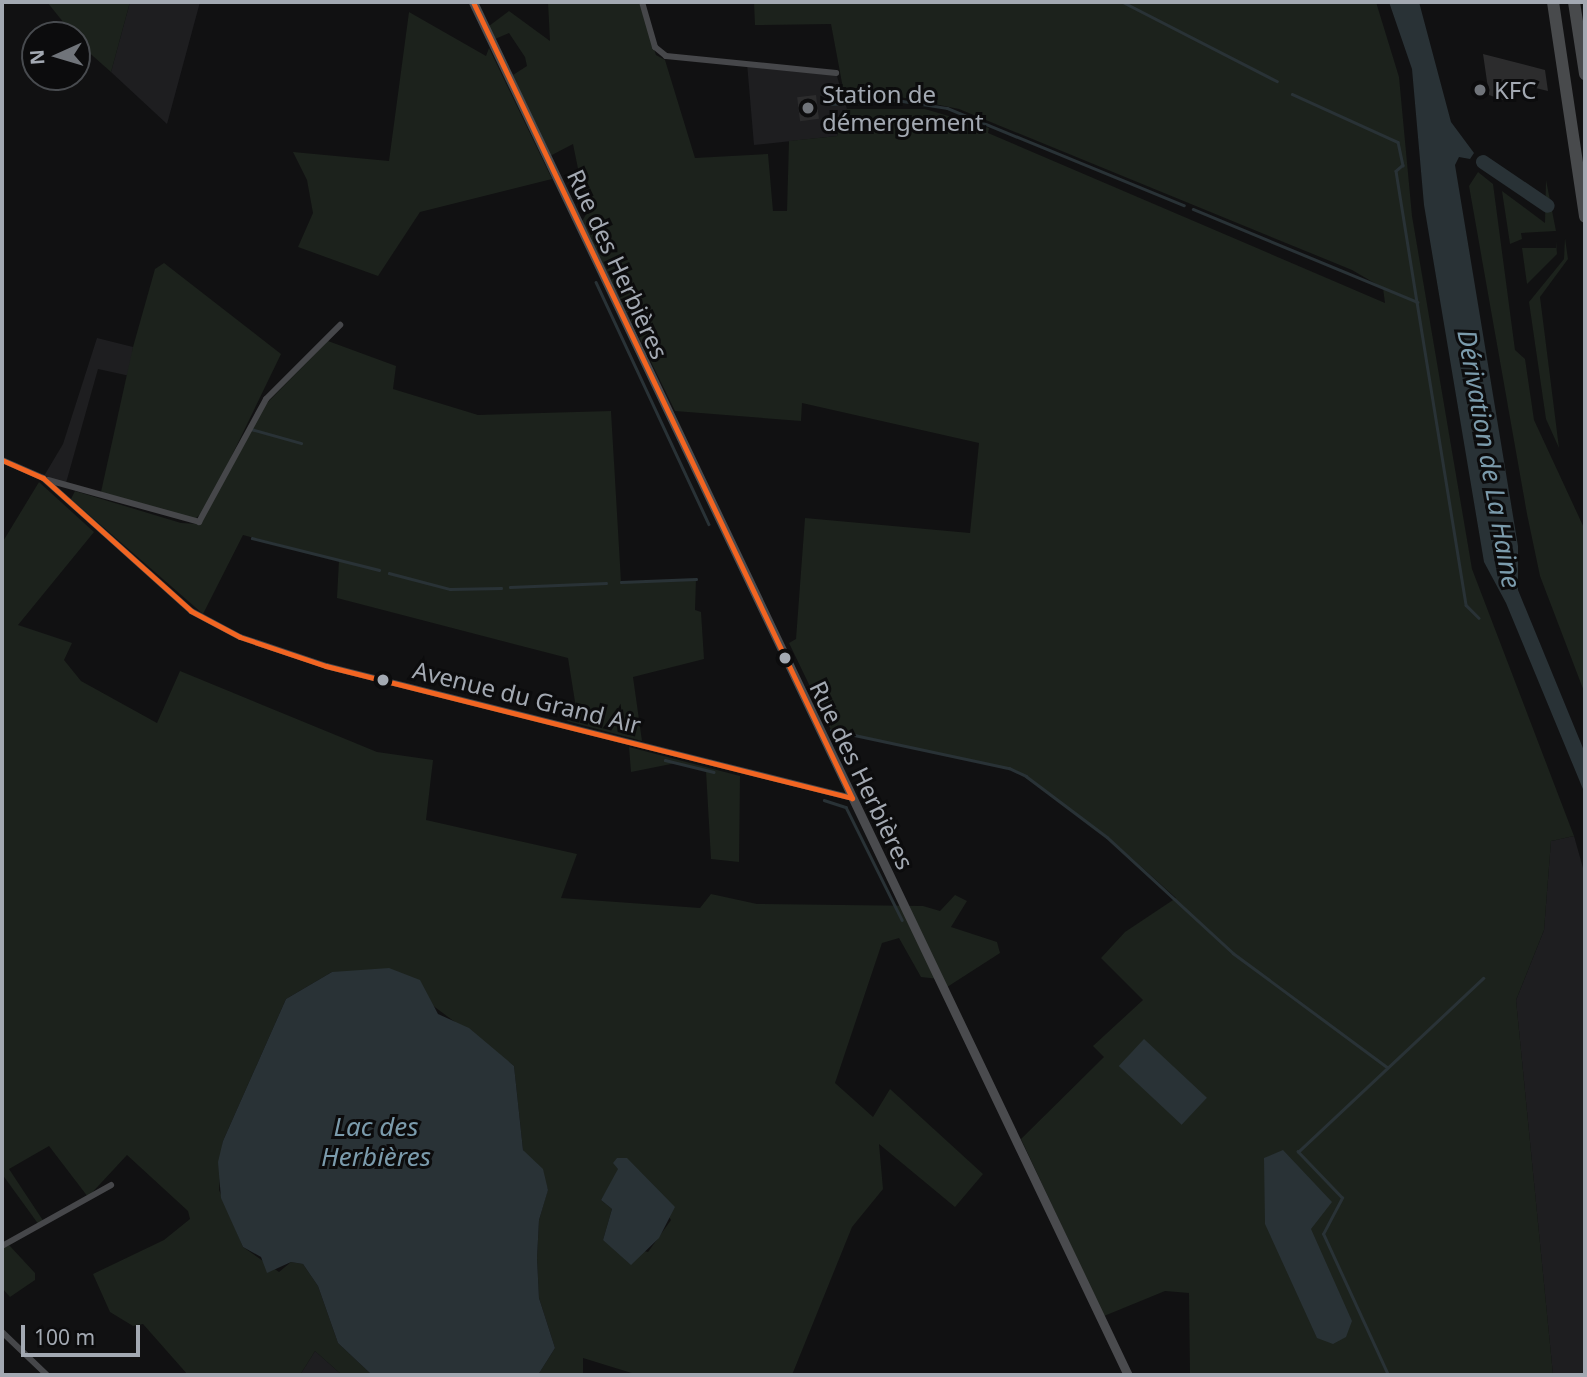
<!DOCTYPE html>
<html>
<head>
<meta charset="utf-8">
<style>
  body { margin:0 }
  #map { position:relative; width:1587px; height:1377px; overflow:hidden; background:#111112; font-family:"Noto Sans",sans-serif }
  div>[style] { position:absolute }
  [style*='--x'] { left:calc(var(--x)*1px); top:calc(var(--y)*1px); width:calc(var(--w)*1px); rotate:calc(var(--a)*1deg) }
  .built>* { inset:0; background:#1e1e20 }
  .green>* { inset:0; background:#1c221c }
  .water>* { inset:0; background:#293236; transform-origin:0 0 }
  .stream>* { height:2.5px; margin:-1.25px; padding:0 1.25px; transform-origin:1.25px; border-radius:1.25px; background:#293236 }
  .river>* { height:14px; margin:-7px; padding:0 7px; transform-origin:7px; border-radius:7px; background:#293236 }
  .building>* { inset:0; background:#2c2c2d; transform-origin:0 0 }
  .street>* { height:6px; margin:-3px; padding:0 3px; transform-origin:3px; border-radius:3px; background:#46474a }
  .secondary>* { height:9px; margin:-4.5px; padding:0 4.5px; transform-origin:4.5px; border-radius:4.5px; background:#4a4b4e }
  .highway>* { height:12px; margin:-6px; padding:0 6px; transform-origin:6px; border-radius:6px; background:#484a4c }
  .bus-1>* { height:5px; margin:-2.5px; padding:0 2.5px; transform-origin:2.5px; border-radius:2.5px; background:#f26522 }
  .dots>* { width:19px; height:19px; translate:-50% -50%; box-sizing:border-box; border:4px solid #0c0c0d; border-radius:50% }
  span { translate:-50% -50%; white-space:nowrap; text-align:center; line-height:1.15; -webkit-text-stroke:6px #0c0c0d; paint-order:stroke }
  .poi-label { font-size:24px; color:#a3a9b2 }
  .left { translate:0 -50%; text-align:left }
  .street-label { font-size:24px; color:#a3a9b2 }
  .water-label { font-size:26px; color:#7b9bac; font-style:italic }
  .frame { position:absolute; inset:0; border:4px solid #a3a9b2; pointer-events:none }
  .north { position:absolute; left:21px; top:21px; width:70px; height:70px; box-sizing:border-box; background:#0c0c0d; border:2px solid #484b4f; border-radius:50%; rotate:266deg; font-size:19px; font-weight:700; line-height:28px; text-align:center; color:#a3a9b2 }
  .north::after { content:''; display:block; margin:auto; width:24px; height:32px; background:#70747a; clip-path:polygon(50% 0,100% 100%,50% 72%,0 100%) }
  .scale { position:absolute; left:21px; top:1325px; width:119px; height:32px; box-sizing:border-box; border:4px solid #a3a9b2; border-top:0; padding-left:9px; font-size:21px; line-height:24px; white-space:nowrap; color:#a3a9b2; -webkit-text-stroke:5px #0c0c0d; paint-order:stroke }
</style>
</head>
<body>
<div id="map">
  <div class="built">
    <div style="clip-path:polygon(130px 2px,200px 2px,167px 124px,111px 72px)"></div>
    <div style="clip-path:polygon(747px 63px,836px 73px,847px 109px,837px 136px,754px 145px)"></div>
    <div style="clip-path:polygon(97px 338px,133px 347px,130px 376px,98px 369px,66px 483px,44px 476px,63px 444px)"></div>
    <div style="clip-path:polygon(1574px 836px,1585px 875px,1585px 1375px,1553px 1375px,1516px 1000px,1544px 930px,1551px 841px)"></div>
    <div style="clip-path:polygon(315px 1351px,342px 1375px,300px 1375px)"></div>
  </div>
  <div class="green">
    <div style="clip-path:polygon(47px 2px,130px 2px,111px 72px,85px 49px)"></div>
    <div style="clip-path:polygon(548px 2px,639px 2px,656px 55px,665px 60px,695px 158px,768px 154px,773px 211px,787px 211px,789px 141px,837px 136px,847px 109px,925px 109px,989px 128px,988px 133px,1385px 303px,1383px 288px,1352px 270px,959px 109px,895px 96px,845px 99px,831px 24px,755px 25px,754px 2px,1376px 2px,1399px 77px,1412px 216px,1472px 569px,1574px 836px,1551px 841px,1544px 930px,1516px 1000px,1553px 1375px,1190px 1375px,1189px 1293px,1165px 1291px,1104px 1316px,1021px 1139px,1104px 1057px,1093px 1046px,1143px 1000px,1101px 958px,1125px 932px,1176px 898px,1107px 836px,1016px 771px,831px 730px,789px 643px,796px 639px,805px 518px,970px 533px,979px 443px,802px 403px,801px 421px,675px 411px,582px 221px,587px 213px,573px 144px,550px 156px,513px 75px,527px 66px,525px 57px,509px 33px,495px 39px,489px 26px,509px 11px,550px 41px)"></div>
    <div style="clip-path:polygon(409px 12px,486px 56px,489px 48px,552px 179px,420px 212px,378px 276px,298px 247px,313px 213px,307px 180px,293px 152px,389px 161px)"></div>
    <div style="clip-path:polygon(1478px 172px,1493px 184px,1515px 350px,1525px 359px,1534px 420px,1585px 530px,1585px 694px,1540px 576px,1527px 514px,1469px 186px)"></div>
    <div style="clip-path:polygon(1546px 180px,1556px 231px,1521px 233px,1522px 239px,1510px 244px,1502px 191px,1545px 223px)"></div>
    <div style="clip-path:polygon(1565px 238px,1568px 259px,1540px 297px,1559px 448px,1546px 419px,1529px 302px,1564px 259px)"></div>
    <div style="clip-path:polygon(1556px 241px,1557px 254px,1527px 284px,1522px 248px,1556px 248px)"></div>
    <div style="clip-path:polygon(164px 263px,281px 354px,206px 509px,194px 520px,101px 492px,133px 347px,155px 269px)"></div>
    <div style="clip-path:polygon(328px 341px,396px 366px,393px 389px,478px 415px,611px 411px,621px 582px,696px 579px,695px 610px,701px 612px,704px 659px,633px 677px,642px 741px,567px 721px,576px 708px,568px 658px,337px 598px,339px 560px,243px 535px,203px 614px,71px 499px,75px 491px,181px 523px,199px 524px,265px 405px)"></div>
    <div style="clip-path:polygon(evenodd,39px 482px,94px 532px,18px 625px,72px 643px,64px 660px,81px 681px,157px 723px,180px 671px,377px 752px,433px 760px,426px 820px,577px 854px,561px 898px,700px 908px,711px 894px,757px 904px,923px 906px,940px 911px,955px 895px,967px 901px,951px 927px,997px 942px,1000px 953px,944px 989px,939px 979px,921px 977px,899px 938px,882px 943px,835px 1083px,873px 1117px,890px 1089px,983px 1174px,955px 1207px,879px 1144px,883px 1189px,852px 1227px,792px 1375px,638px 1375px,583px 1358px,583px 1375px,538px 1375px,555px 1348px,539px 1298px,537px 1258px,539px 1220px,548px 1189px,523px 1150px,514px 1066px,428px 1002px,332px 972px,286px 999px,223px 1141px,219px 1190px,243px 1247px,279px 1272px,291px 1262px,303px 1264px,318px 1286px,338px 1343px,372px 1375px,342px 1375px,315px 1351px,300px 1375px,188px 1375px,143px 1324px,133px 1326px,110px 1312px,93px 1274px,164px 1240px,190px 1219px,188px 1211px,127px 1155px,88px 1197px,49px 1146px,9px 1169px,44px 1222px,39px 1225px,2px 1174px,2px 543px,39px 482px,627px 1159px,671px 1220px,648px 1252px,603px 1240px,612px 1209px,601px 1200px,627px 1159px)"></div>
    <div style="clip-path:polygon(629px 747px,740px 776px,739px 862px,711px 859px,706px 771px,676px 763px,631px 772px)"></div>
    <div style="clip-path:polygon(9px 1245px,35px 1273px,35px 1280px,10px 1297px,2px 1288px,2px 1249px)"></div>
  </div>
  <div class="water">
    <div style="clip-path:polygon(1389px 2px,1419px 2px,1451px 122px,1474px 153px,1470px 159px,1459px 157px,1455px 165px,1518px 546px,1518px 590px,1585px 753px,1585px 794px,1506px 603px,1484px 562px,1424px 205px,1412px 69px)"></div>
    <div style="clip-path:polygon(389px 968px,420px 980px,438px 1014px,469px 1028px,514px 1066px,523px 1150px,543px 1169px,548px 1190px,539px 1220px,537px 1258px,539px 1298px,555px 1348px,538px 1375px,372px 1375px,338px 1343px,318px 1286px,303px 1264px,291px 1262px,267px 1273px,261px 1257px,243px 1247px,221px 1198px,218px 1162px,223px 1141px,286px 999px,332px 972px)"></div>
    <div style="left:1144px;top:1039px;width:86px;height:37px;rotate:43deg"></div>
    <div style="clip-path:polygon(1283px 1150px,1332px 1202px,1311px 1229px,1352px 1321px,1346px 1337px,1333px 1344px,1317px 1338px,1265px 1224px,1264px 1158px)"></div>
    <div style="clip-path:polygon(617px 1158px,627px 1158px,675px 1207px,659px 1238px,631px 1265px,603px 1240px,612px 1209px,601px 1200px,618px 1169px,613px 1163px)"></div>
  </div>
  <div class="stream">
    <div style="--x:1123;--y:2;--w:173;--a:27.2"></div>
    <div style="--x:1292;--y:94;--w:116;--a:24.4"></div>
    <div style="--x:1398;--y:142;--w:24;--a:78"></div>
    <div style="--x:1403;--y:165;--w:9;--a:139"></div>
    <div style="--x:1396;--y:171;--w:133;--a:80.9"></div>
    <div style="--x:831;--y:104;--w:65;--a:-3.5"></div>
    <div style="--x:896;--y:100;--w:52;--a:8.9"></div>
    <div style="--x:947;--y:108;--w:256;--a:22.3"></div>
    <div style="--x:1193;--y:209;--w:243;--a:22.5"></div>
    <div style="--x:1417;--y:302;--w:307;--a:80.8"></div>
    <div style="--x:1466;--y:605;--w:18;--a:45"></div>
    <div style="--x:596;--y:282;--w:267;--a:65"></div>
    <div style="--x:251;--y:429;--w:52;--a:15.6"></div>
    <div style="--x:252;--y:538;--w:131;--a:14.1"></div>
    <div style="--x:389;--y:573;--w:63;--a:14.7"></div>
    <div style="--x:450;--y:589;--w:51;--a:-1.1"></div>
    <div style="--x:621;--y:582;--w:75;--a:-2.3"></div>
    <div style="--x:510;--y:587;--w:96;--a:-2.4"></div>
    <div style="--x:831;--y:730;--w:182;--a:12.1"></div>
    <div style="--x:1009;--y:768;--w:19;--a:25"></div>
    <div style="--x:1026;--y:776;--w:101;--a:37"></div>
    <div style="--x:1107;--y:837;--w:171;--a:42.6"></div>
    <div style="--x:1233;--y:953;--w:192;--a:36.5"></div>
    <div style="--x:665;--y:760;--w:50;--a:13.8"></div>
    <div style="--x:824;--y:800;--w:23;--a:18"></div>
    <div style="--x:846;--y:807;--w:126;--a:63.6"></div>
    <div style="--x:1388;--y:1375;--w:155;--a:-114.7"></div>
    <div style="--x:1323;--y:1234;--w:41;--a:-62.2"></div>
    <div style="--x:1342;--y:1198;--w:64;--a:-133.7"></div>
    <div style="--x:1298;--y:1152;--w:254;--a:-43.2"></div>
  </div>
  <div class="river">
    <div style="--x:1483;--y:162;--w:78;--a:34.1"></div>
  </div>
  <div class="building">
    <div style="clip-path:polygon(1483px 54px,1545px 70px,1548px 91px,1503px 80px,1506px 101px,1489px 95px)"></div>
    <div style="left:816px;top:95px;width:24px;height:19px;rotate:83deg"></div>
  </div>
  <div class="street">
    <div style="--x:642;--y:2;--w:47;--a:73.9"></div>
    <div style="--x:655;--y:47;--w:14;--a:39"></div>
    <div style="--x:666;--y:56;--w:171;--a:5.7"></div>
    <div style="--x:2;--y:460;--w:45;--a:23.7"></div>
    <div style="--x:43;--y:478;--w:199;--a:41.9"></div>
    <div style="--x:191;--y:611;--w:55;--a:28"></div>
    <div style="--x:240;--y:637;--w:91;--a:18.6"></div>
    <div style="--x:326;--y:666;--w:542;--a:14.09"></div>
    <div style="--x:48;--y:480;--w:157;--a:15.5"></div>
    <div style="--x:199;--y:522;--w:140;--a:-61.4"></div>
    <div style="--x:266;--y:399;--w:105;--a:-45"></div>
    <div style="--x:2;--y:1246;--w:125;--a:-29.2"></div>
    <div style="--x:2;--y:1332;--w:62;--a:43.7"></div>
  </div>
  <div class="secondary">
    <div style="--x:473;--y:2;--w:1521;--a:64.5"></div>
  </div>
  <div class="highway">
    <div style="--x:1553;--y:2;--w:217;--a:81.5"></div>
    <div style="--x:1574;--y:2;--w:73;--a:81.3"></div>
  </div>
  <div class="bus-1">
    <div style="--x:473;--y:2;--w:882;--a:64.54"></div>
    <div style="--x:2;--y:460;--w:45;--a:23.7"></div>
    <div style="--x:43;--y:478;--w:199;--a:41.9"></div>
    <div style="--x:191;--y:611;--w:55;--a:28"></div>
    <div style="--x:240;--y:637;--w:91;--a:18.6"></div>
    <div style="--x:326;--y:666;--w:542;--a:14.09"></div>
  </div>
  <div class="dots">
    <div style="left:1480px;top:90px;background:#70747a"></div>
    <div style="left:808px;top:108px;background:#70747a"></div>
    <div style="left:785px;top:658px;background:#a3a9b2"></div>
    <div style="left:383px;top:680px;background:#a3a9b2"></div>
  </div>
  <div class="poi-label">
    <span class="left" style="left:1494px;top:90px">KFC</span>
    <span class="left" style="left:822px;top:108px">Station de<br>démergement</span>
  </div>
  <div class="street-label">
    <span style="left:618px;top:264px;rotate:65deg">Rue des Herbières</span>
    <span style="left:527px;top:697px;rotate:14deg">Avenue du Grand Air</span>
    <span style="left:862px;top:775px;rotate:64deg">Rue des Herbières</span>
  </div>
  <div class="water-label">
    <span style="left:1489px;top:459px;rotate:80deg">Dérivation de La Haine</span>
    <span style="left:376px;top:1142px">Lac des<br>Herbières</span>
  </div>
  <div class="frame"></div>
  <div class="north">N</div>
  <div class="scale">100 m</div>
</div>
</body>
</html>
